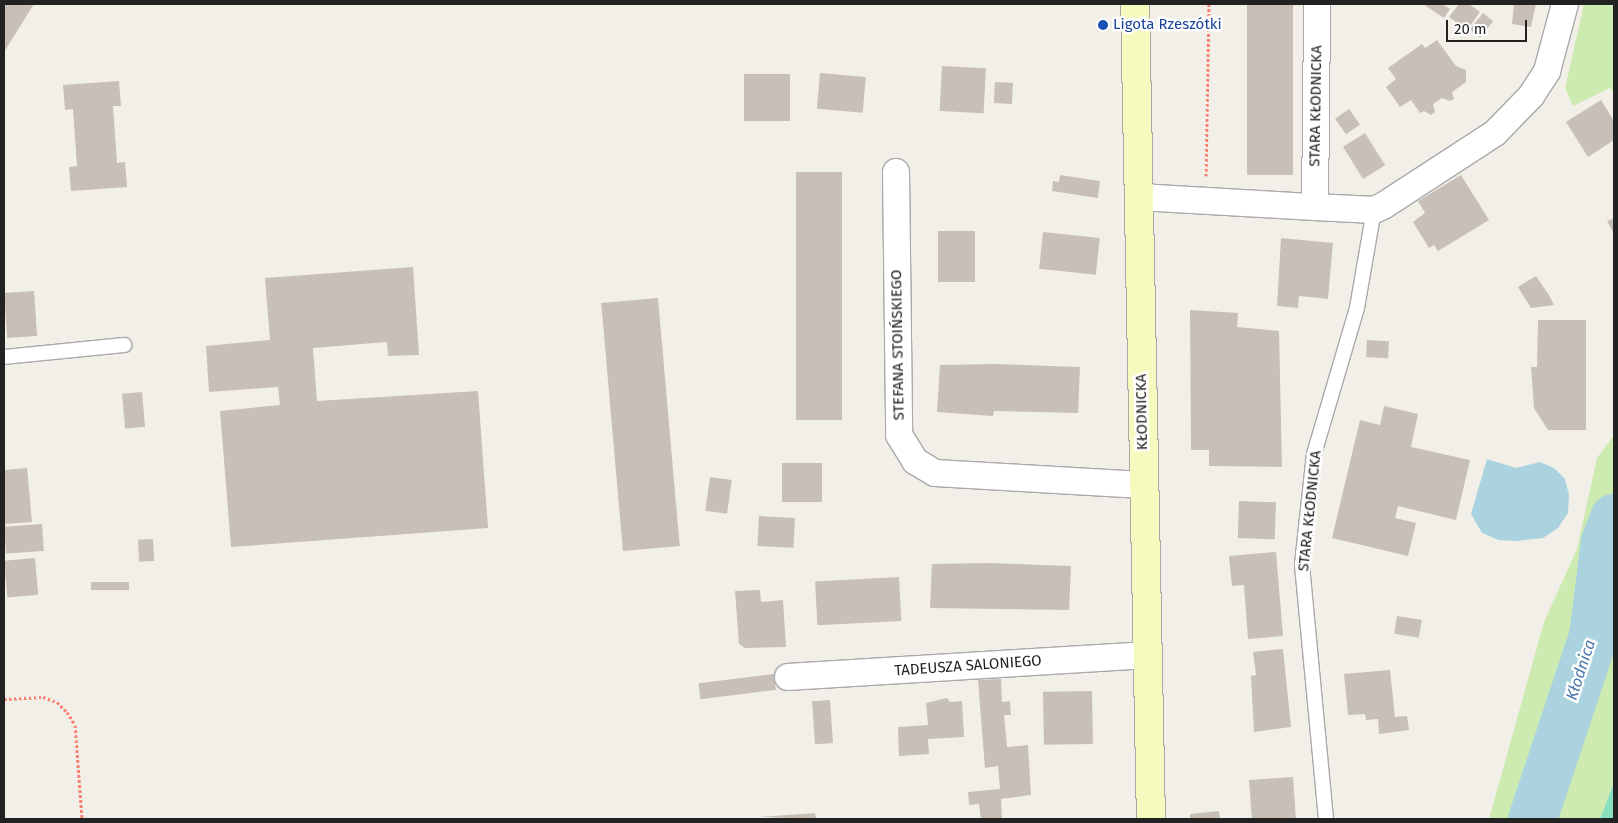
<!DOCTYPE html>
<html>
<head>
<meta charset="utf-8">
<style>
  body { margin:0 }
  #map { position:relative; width:1618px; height:823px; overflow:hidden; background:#f2efe9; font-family:"Fira Sans",sans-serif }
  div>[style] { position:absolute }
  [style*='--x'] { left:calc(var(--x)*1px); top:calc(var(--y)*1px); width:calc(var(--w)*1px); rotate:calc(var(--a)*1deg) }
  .grass>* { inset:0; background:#cdebb0 }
  .pitch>* { inset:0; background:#88e0be }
  .water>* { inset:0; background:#aad3df }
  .river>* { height:49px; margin:-24.5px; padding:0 24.5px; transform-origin:24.5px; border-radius:24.5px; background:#aad3df }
  .building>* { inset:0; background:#c7bfb8; transform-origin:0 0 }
  .path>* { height:3px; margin-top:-1.5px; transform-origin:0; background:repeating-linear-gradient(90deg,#fa8072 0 2.5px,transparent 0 5px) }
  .roads { filter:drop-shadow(1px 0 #a9a9a9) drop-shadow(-1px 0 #a9a9a9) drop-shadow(0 1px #a9a9a9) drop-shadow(0 -1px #a9a9a9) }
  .lane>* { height:14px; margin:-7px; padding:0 7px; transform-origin:7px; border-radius:7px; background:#fff }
  .street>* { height:26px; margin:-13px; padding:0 13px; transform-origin:13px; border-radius:13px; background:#fff }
  .secondary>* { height:28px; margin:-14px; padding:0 14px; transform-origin:14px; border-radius:14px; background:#f7fabf }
  .dots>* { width:14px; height:14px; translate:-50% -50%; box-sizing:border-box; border:2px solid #fff; border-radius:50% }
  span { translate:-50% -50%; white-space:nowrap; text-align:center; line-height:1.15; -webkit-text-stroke:5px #fff; paint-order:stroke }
  .transit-label { font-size:15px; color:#164399 }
  .left { translate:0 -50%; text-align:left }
  .street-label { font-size:15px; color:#222 }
  .water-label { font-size:16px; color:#4a7aab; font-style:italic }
  .frame { position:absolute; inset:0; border:5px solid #222; pointer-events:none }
  .scale { position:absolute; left:1446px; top:20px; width:81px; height:22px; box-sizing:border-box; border:2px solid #222; border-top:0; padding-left:6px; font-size:15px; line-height:18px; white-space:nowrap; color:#222; -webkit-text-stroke:4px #fff; paint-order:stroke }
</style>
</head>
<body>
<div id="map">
  <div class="grass">
    <div style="clip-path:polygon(1584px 4px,1614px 4px,1614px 93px,1610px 88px,1573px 106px,1565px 88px)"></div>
    <div style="clip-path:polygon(1614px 435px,1614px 782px,1600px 819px,1489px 819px,1544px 622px,1577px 549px,1597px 458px)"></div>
  </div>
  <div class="pitch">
    <div style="clip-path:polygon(1614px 782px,1614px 819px,1600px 819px)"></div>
  </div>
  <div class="water">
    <div style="clip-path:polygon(1487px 459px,1516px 468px,1540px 462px,1554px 468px,1565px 479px,1569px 495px,1568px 513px,1558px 528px,1543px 538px,1516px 541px,1499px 540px,1482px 533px,1471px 514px)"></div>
  </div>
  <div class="river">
    <div style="--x:1532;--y:819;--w:193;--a:-71.6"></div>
    <div style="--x:1593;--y:636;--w:96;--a:-82.8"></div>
    <div style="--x:1605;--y:541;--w:25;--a:-69"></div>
  </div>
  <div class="building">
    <div style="clip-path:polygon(4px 4px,34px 4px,4px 52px)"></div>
    <div style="left:1247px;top:4px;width:46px;height:171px"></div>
    <div style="clip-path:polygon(1423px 4px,1442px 4px,1450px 9px,1444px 18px)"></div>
    <div style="clip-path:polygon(1459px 4px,1469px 4px,1480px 12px,1467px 30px,1449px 17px)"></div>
    <div style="clip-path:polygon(1514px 4px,1536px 4px,1531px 27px,1512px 24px)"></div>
    <div style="left:1483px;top:13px;width:13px;height:21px;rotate:39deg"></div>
    <div style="clip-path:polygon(1437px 40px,1456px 66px,1466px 70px,1466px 82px,1452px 92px,1454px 99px,1450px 101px,1442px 98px,1433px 104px,1435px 112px,1431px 115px,1424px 111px,1420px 113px,1411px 100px,1400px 107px,1386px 87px,1396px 79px,1388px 68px,1422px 44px,1425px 48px)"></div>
    <div style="left:942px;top:66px;width:44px;height:45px;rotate:3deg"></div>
    <div style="left:820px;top:73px;width:46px;height:36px;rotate:5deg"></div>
    <div style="left:744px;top:74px;width:46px;height:47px"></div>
    <div style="clip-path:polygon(119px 81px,121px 106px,113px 106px,117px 163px,125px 162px,127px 187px,71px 191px,69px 167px,77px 166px,73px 109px,65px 110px,63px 85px)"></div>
    <div style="left:995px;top:82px;width:18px;height:21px;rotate:3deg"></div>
    <div style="clip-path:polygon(1601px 100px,1614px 121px,1614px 140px,1588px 157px,1566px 122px)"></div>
    <div style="left:1349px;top:109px;width:19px;height:17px;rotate:55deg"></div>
    <div style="left:1365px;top:133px;width:38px;height:26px;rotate:58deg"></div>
    <div style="left:796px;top:172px;width:46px;height:248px"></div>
    <div style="clip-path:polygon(1060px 175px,1100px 181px,1098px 198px,1052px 191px,1053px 181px,1059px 182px)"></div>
    <div style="clip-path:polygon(1461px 175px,1489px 220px,1438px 251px,1434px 245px,1429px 248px,1413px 222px,1425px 213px,1418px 201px)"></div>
    <div style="clip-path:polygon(1614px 218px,1614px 234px,1607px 221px)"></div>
    <div style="left:938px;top:231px;width:37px;height:51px"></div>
    <div style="left:1043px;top:232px;width:57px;height:37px;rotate:6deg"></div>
    <div style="clip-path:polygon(1281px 238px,1333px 243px,1328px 299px,1299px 296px,1298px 308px,1277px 306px)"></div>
    <div style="clip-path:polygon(413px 267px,419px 355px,388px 356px,387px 342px,313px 348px,317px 401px,478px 391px,488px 528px,231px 547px,220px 411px,280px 405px,278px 387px,209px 392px,206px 346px,270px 340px,265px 278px)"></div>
    <div style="clip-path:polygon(1536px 276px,1549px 295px,1554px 305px,1531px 308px,1518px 287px)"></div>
    <div style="left:34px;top:291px;width:45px;height:30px;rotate:86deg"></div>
    <div style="left:658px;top:298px;width:249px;height:57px;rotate:85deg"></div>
    <div style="clip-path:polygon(1190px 310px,1238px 313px,1237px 327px,1279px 331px,1282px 467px,1209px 466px,1209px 450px,1191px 450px)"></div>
    <div style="clip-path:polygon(1538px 320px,1586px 320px,1586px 430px,1548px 430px,1534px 408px,1531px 367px,1537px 367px)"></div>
    <div style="left:1367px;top:340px;width:22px;height:17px;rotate:3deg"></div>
    <div style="clip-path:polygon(996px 364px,1080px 367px,1078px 413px,994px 411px,993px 416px,937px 412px,940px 365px)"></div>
    <div style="left:142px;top:392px;width:35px;height:20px;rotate:85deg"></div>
    <div style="clip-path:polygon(1384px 406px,1418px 414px,1411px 447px,1470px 460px,1456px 520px,1398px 506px,1395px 518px,1416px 523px,1408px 556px,1332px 538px,1360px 420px,1380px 425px)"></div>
    <div style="left:782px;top:463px;width:40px;height:39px"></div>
    <div style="clip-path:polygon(27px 468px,32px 522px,4px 524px,4px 470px)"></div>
    <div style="left:710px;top:477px;width:22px;height:34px;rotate:8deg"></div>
    <div style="left:1239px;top:501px;width:37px;height:37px;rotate:2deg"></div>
    <div style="left:759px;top:516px;width:36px;height:30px;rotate:3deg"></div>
    <div style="left:42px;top:524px;width:27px;height:38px;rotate:86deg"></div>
    <div style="left:153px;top:539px;width:22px;height:15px;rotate:87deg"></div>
    <div style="clip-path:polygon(1276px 552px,1283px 636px,1248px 639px,1244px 585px,1232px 586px,1229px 556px)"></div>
    <div style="left:35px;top:558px;width:37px;height:31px;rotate:85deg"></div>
    <div style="clip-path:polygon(987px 563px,1071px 566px,1069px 610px,930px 608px,932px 564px)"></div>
    <div style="left:899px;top:577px;width:44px;height:84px;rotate:87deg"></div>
    <div style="left:129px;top:582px;width:8px;height:38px;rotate:90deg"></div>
    <div style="clip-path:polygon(760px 590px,761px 602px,783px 600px,786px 647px,745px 648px,739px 644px,735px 591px)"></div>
    <div style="left:1397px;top:616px;width:25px;height:18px;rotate:9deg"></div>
    <div style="clip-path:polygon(1283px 649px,1291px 727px,1254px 732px,1251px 676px,1256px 675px,1253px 652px)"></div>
    <div style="clip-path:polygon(1390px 670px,1395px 717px,1407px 716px,1409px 730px,1379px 734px,1378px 719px,1366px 720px,1365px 714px,1348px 715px,1344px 674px)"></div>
    <div style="left:774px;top:674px;width:16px;height:76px;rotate:83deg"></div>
    <div style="clip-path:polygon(1001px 679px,1002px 702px,1010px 701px,1011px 715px,1004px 715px,1007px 747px,1028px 745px,1031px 795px,1001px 799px,1002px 819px,981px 819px,979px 804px,969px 805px,968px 792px,1000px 789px,998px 766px,985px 768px,978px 680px)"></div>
    <div style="left:1092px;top:691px;width:53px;height:49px;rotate:89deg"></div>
    <div style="clip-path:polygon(947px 698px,950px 702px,962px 701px,964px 737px,928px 739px,929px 754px,899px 756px,898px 727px,928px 725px,926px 703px)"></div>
    <div style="left:830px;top:700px;width:43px;height:18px;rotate:86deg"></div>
    <div style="left:1293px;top:777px;width:42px;height:44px;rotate:86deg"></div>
    <div style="clip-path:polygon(1219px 811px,1220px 819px,1190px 819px,1190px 814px)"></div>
    <div style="clip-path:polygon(815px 813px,816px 819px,760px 817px,802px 814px)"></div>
  </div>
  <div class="path">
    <div style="--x:1206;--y:176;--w:172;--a:-89"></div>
    <div style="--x:4;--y:699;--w:39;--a:-3"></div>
    <div style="--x:43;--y:697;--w:15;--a:20"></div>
    <div style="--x:57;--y:702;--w:14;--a:45"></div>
    <div style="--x:67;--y:712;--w:15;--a:58"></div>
    <div style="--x:75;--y:725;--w:94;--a:85.7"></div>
  </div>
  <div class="roads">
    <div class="lane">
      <div style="--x:4;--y:357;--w:121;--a:-5.7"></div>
      <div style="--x:1326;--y:819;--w:256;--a:-95.4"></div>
      <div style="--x:1302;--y:564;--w:111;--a:-83.8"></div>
      <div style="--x:1314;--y:454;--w:152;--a:-73.6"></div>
      <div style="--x:1357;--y:308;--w:99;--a:-80.2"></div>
    </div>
    <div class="street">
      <div style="--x:896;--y:172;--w:263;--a:89.3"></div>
      <div style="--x:899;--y:435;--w:31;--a:58"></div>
      <div style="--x:915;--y:461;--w:23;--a:31"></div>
      <div style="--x:935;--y:473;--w:208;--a:3.3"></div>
      <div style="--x:1139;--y:197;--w:176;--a:3.3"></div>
      <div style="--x:1315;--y:207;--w:59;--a:2.9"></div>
      <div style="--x:1374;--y:210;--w:10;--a:-24"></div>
      <div style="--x:1383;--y:206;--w:134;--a:-33.1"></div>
      <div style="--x:1495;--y:133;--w:52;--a:-45.8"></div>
      <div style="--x:1531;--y:96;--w:30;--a:-57"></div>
      <div style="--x:1547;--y:71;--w:69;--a:-75"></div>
      <div style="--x:1315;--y:207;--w:203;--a:-89.4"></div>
      <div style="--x:788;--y:677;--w:360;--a:-3.5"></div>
    </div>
    <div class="secondary">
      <div style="--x:1135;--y:4;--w:815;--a:88.88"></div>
    </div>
  </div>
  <div class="dots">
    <div style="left:1103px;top:25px;background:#1a4fb4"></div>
  </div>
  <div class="transit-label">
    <span class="left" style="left:1113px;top:25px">Ligota Rzeszótki</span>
  </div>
  <div class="street-label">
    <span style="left:1316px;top:106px;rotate:-89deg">STARA KŁODNICKA</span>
    <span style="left:898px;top:345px;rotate:-91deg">STEFANA STOIŃSKIEGO</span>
    <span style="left:1142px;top:412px;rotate:-91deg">KŁODNICKA</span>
    <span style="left:1310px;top:511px;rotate:-84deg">STARA KŁODNICKA</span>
    <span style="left:968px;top:666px;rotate:-4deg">TADEUSZA SALONIEGO</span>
  </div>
  <div class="water-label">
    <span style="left:1581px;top:670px;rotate:-72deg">Kłodnica</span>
  </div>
  <div class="frame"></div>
  <div class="scale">20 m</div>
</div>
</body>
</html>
